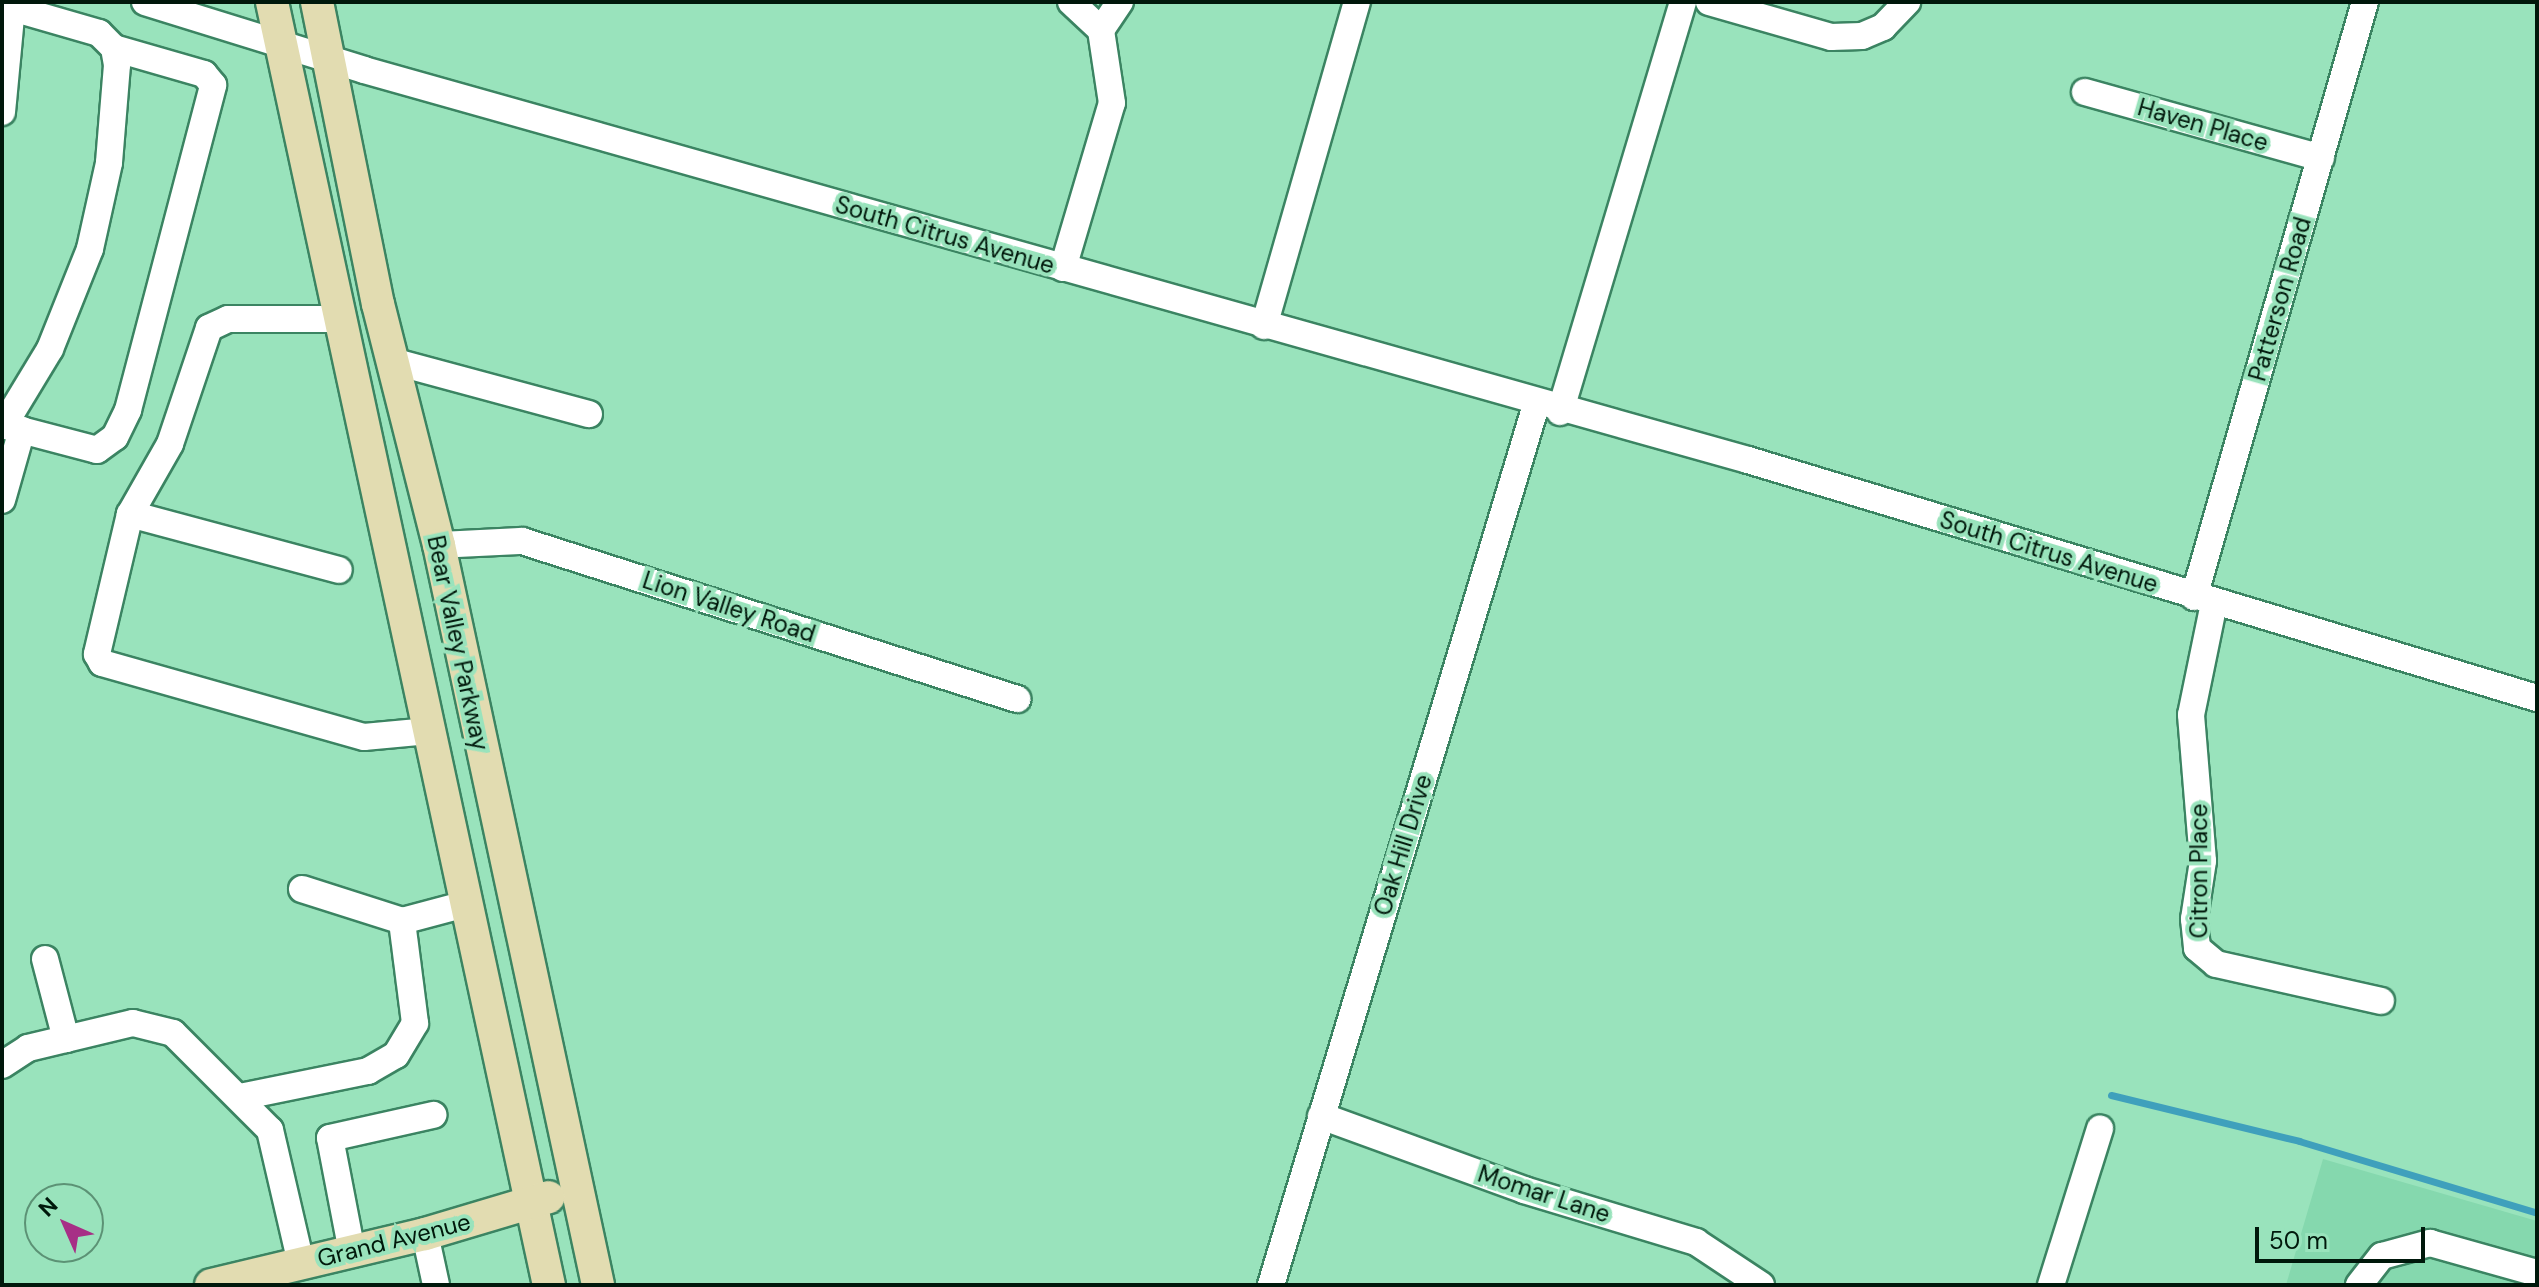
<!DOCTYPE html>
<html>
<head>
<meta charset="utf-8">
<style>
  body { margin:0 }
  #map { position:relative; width:2539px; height:1287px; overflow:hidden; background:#99e3bc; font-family:"DM Sans",sans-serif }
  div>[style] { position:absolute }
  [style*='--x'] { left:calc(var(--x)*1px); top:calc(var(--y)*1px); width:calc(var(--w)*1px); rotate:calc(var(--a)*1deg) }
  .built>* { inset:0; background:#85d8ae }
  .stream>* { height:7px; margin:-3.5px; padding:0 3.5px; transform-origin:3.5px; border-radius:3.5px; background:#3fa0bc }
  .roads { filter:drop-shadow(2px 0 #3b8462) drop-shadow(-2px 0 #3b8462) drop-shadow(0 2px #3b8462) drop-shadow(0 -2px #3b8462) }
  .minor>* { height:26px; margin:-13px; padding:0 13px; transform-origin:13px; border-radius:13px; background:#fff }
  .major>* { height:32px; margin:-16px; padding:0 16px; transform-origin:16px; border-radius:16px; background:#e2dcb1 }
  span { translate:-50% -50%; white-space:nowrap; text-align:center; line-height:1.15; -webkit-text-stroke:8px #99e3bc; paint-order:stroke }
  .street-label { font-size:24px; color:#00180b }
  .frame { position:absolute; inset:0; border:4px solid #00180b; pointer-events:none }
  .north { position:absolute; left:24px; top:1183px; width:80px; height:80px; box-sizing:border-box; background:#99e3bc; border:2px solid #5c9275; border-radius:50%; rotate:315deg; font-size:22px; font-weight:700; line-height:32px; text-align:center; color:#00180b }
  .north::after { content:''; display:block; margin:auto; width:28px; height:36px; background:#a72f86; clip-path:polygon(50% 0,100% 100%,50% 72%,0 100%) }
  .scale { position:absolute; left:2255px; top:1227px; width:170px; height:36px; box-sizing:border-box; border:4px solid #00180b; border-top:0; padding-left:10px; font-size:24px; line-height:28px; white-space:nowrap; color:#00180b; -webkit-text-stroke:6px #99e3bc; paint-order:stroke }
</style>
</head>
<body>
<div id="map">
  <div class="built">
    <div style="clip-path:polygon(2323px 1159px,2537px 1221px,2537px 1285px,2286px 1285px)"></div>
  </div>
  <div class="stream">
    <div style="--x:2111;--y:1095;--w:194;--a:13.7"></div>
    <div style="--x:2299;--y:1141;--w:249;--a:16.8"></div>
  </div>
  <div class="roads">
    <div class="minor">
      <div style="--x:145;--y:2;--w:229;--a:17.2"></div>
      <div style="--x:364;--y:70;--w:1438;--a:15.74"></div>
      <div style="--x:1748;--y:460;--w:824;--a:16.79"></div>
      <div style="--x:1709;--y:2;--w:127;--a:16"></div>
      <div style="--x:1831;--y:37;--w:31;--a:-2"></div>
      <div style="--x:1862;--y:36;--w:23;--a:-23"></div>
      <div style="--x:1883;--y:27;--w:35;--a:-46"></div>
      <div style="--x:2;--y:5;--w:101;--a:16.1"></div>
      <div style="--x:99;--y:33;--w:21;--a:45"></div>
      <div style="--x:114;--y:48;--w:17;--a:80"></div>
      <div style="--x:117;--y:65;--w:98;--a:94.7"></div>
      <div style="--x:109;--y:163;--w:88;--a:102.5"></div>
      <div style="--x:90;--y:249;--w:108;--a:111.8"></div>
      <div style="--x:50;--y:349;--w:89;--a:121.2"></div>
      <div style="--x:1101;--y:30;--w:34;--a:-56"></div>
      <div style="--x:2085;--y:92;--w:245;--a:15.6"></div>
      <div style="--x:2;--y:112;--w:105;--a:-84.6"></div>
      <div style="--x:1063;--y:268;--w:172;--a:-73.5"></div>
      <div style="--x:1112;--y:103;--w:74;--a:-98.6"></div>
      <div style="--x:1101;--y:30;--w:41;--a:-137"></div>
      <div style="--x:339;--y:319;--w:111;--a:180"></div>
      <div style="--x:228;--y:319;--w:21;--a:155"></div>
      <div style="--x:209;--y:328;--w:122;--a:108.6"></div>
      <div style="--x:170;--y:444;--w:81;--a:119.7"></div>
      <div style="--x:130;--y:514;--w:144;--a:103.3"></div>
      <div style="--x:97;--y:654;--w:10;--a:61"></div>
      <div style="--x:102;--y:663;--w:272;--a:15.8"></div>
      <div style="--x:364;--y:737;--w:65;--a:-5.3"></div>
      <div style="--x:1264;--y:326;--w:337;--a:-74"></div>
      <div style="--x:392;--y:361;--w:204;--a:15.1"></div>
      <div style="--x:1560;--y:412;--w:428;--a:-73.3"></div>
      <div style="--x:2;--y:425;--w:98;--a:14.7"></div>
      <div style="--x:97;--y:450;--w:22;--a:-36"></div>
      <div style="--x:115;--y:437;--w:30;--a:-64"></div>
      <div style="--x:128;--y:410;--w:336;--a:-75.3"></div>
      <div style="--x:213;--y:85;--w:14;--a:-129"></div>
      <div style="--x:204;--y:74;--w:94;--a:-163.9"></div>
      <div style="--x:2;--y:500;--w:73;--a:-74.1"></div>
      <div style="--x:130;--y:514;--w:216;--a:15"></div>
      <div style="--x:439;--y:545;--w:83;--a:-2.8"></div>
      <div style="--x:522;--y:541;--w:520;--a:17.7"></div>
      <div style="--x:2194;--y:597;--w:619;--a:-73.97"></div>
      <div style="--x:2214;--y:603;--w:114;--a:101.6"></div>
      <div style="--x:2191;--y:715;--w:146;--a:85.3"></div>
      <div style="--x:2203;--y:861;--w:59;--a:98.8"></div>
      <div style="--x:2194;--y:919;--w:29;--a:84"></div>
      <div style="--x:2197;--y:948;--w:25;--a:40"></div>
      <div style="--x:2216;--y:964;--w:169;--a:12.6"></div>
      <div style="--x:302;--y:889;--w:105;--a:17.7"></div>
      <div style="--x:402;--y:921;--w:66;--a:-14.9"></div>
      <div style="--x:45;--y:959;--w:83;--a:75.3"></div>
      <div style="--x:2;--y:1065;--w:31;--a:-33"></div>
      <div style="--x:28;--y:1048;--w:108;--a:-13.4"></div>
      <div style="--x:133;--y:1023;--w:41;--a:14"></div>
      <div style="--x:173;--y:1033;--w:137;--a:45"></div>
      <div style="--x:270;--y:1130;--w:137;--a:76.9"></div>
      <div style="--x:240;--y:1097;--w:131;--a:-11.5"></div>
      <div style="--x:368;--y:1071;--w:32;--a:-30"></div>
      <div style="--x:396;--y:1055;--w:37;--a:-59"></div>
      <div style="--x:415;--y:1023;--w:103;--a:-97.3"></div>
      <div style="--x:1321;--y:1116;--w:216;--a:20"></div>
      <div style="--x:1524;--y:1190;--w:180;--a:16.8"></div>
      <div style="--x:1696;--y:1242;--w:78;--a:33.5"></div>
      <div style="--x:425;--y:1234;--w:52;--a:77.8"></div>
      <div style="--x:352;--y:1252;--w:116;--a:-100.9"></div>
      <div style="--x:330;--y:1138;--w:106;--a:-12.6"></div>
      <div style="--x:1271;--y:1285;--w:919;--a:-73.24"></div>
      <div style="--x:2051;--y:1285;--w:164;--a:-72.6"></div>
      <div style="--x:2359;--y:1285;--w:37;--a:-52"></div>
      <div style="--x:2382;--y:1256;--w:50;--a:-15.2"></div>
      <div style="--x:2430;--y:1243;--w:111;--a:15.7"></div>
    </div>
    <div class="major">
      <div style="--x:272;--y:2;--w:1313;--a:77.82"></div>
      <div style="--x:317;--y:2;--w:308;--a:78.6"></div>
      <div style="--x:378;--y:304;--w:249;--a:75.8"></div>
      <div style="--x:439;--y:545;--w:757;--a:77.87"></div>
      <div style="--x:211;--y:1285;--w:220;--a:-13.4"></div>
      <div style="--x:425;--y:1234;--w:129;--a:-16.6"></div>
    </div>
  </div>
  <div class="street-label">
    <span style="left:2203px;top:125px;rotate:16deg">Haven Place</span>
    <span style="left:945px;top:235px;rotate:16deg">South Citrus Avenue</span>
    <span style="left:2280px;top:299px;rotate:-74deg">Patterson Road</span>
    <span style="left:2049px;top:552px;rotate:17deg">South Citrus Avenue</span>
    <span style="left:729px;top:607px;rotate:18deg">Lion Valley Road</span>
    <span style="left:458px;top:643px;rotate:78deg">Bear Valley Parkway</span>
    <span style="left:1403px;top:845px;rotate:-73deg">Oak Hill Drive</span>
    <span style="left:2199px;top:871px;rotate:-90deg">Citron Place</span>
    <span style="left:1544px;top:1194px;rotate:18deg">Momar Lane</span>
    <span style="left:394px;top:1240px;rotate:-14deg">Grand Avenue</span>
  </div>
  <div class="frame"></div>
  <div class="north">N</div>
  <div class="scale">50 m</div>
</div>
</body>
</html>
